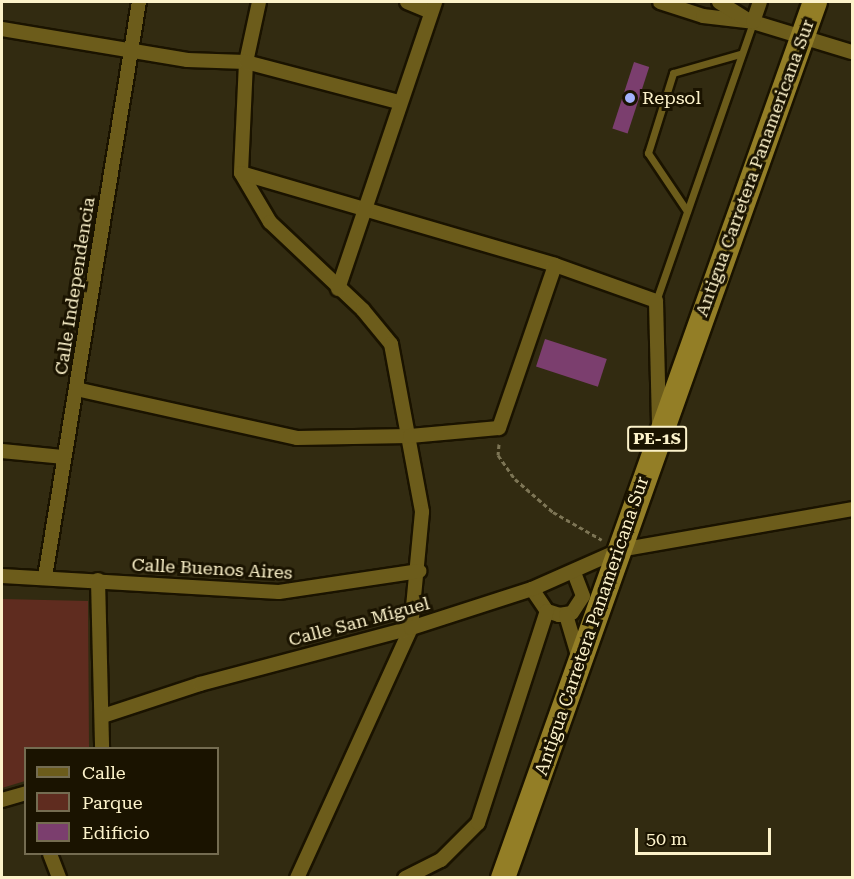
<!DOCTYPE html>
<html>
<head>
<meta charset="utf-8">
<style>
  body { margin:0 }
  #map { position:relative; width:854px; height:879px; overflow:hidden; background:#322b11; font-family:"Roboto Serif",serif }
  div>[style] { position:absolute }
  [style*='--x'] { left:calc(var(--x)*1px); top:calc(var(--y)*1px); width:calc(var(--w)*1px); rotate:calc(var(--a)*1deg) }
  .green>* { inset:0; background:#5f2c1f }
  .building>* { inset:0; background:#7b3e6e; transform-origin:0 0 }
  .path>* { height:3px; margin-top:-1.5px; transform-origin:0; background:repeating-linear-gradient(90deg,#7d7555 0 4.5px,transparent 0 7.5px) }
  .roads { filter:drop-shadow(2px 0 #1a1300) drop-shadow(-2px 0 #1a1300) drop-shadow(0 2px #1a1300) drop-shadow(0 -2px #1a1300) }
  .service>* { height:7px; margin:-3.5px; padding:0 3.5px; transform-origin:3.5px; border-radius:3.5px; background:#6c5c1b }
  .minor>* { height:14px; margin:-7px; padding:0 7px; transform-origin:7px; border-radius:7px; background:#6c5c1b }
  .trunk>* { height:24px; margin:-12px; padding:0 12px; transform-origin:12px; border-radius:12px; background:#937e26 }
  .dots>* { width:16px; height:16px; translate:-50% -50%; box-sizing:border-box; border:3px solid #1a1300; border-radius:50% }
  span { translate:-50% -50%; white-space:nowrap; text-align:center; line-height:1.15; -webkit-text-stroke:6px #1a1300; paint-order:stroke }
  .shield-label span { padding:2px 4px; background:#1a1300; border:2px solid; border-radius:4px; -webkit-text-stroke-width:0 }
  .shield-label { font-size:16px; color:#fcf2ca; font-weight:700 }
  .poi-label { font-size:18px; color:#fcf2ca }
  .left { translate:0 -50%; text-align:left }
  .street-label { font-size:18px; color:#fcf2ca }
  .frame { position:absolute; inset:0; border:3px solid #fcf2ca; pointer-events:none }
  .legend { position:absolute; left:24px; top:747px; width:195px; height:108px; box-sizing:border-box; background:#1a1300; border:2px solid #746c51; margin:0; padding:8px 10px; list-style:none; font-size:18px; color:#fcf2ca }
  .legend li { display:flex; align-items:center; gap:12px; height:30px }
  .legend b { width:30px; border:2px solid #746c51 }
  .scale { position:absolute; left:635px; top:828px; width:136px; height:27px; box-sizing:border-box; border:3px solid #fcf2ca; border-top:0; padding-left:8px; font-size:18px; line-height:21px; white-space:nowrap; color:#fcf2ca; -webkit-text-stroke:4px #1a1300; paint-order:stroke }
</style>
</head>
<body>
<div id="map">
  <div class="green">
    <div style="clip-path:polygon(2px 599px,88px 601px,89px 748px,26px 748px,25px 781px,2px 788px)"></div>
  </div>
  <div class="building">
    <div style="left:634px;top:62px;width:16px;height:70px;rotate:18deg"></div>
    <div style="left:545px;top:339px;width:65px;height:29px;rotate:18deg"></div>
  </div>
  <div class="path">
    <div style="--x:499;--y:444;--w:11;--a:95"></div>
    <div style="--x:498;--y:455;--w:29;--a:55"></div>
    <div style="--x:515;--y:479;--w:50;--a:41"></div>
    <div style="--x:553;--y:512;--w:56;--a:29.7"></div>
  </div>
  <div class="roads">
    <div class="service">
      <div style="--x:687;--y:211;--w:70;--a:-123.9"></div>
      <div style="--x:648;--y:153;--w:84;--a:-72.6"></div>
      <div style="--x:673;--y:73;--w:70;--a:-15.8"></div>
      <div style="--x:656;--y:301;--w:295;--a:-70.8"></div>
    </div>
    <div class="minor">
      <div style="--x:259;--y:2;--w:61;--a:102.2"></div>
      <div style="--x:246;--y:62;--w:111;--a:92.6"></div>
      <div style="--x:241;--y:173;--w:57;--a:59.4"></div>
      <div style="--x:270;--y:222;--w:128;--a:43.4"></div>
      <div style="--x:363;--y:310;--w:44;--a:50.5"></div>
      <div style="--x:391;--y:344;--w:171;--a:79.5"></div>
      <div style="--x:422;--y:512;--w:117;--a:95.4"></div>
      <div style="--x:411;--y:628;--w:275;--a:114.5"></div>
      <div style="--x:407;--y:2;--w:26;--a:23"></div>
      <div style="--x:660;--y:2;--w:45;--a:18"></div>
      <div style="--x:703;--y:16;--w:50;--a:6.8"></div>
      <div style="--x:753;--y:22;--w:103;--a:16.9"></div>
      <div style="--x:719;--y:2;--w:34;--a:32"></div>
      <div style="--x:753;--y:22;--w:21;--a:-71"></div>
      <div style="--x:2;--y:29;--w:188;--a:9.5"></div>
      <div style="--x:187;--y:60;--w:59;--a:1.9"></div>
      <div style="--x:246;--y:62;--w:158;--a:14.7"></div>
      <div style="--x:241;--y:173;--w:327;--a:16.3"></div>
      <div style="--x:555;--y:265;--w:107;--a:19.6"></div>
      <div style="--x:656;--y:301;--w:123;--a:88.6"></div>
      <div style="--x:338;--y:289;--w:303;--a:-71.3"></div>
      <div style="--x:76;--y:389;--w:226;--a:12.5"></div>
      <div style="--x:297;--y:438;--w:113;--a:-1"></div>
      <div style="--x:410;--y:436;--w:89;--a:-5.1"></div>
      <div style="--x:499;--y:428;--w:172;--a:-71"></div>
      <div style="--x:2;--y:451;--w:61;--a:5.6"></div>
      <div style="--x:2;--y:576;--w:277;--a:3.3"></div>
      <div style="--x:279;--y:592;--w:142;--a:-8.5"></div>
      <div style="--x:45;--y:577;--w:583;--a:-80.72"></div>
      <div style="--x:98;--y:580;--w:168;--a:88.6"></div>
      <div style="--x:532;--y:589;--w:27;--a:56"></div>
      <div style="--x:547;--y:611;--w:13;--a:18"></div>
      <div style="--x:559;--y:615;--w:13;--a:-9"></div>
      <div style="--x:572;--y:613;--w:20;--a:-57"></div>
      <div style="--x:583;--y:596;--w:26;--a:-111"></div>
      <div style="--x:566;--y:615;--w:46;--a:73.5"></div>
      <div style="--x:103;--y:716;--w:102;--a:-18.3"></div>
      <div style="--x:200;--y:684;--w:218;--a:-14.9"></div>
      <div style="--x:411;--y:628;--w:127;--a:-17.9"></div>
      <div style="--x:532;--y:589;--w:96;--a:-23.9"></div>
      <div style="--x:620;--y:550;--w:236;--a:-10"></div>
      <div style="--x:2;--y:800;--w:25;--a:-16"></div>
      <div style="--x:50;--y:854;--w:26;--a:69"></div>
      <div style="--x:405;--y:878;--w:40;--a:-26.6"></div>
      <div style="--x:441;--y:860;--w:52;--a:-45"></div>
      <div style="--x:478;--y:823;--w:223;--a:-72"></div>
    </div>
    <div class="trunk">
      <div style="--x:503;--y:878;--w:930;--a:-70.4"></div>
    </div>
  </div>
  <div class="dots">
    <div style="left:630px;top:98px;background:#a4b2fc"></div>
  </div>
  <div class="shield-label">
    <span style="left:657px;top:439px">PE-1S</span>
  </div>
  <div class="poi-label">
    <span class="left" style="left:642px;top:98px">Repsol</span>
  </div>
  <div class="street-label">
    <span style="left:755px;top:168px;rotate:-70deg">Antigua Carretera Panamericana Sur</span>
    <span style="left:75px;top:286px;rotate:-81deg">Calle Independencia</span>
    <span style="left:212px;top:569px;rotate:3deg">Calle Buenos Aires</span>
    <span style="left:359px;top:622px;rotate:-15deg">Calle San Miguel</span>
    <span style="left:592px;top:626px;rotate:-71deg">Antigua Carretera Panamericana Sur</span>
  </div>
  <div class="frame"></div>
  <ul class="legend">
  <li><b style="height:8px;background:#6c5c1b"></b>Calle</li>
  <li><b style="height:16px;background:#5f2c1f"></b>Parque</li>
  <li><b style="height:16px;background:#7b3e6e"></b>Edificio</li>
  </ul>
  <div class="scale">50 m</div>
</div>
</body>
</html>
